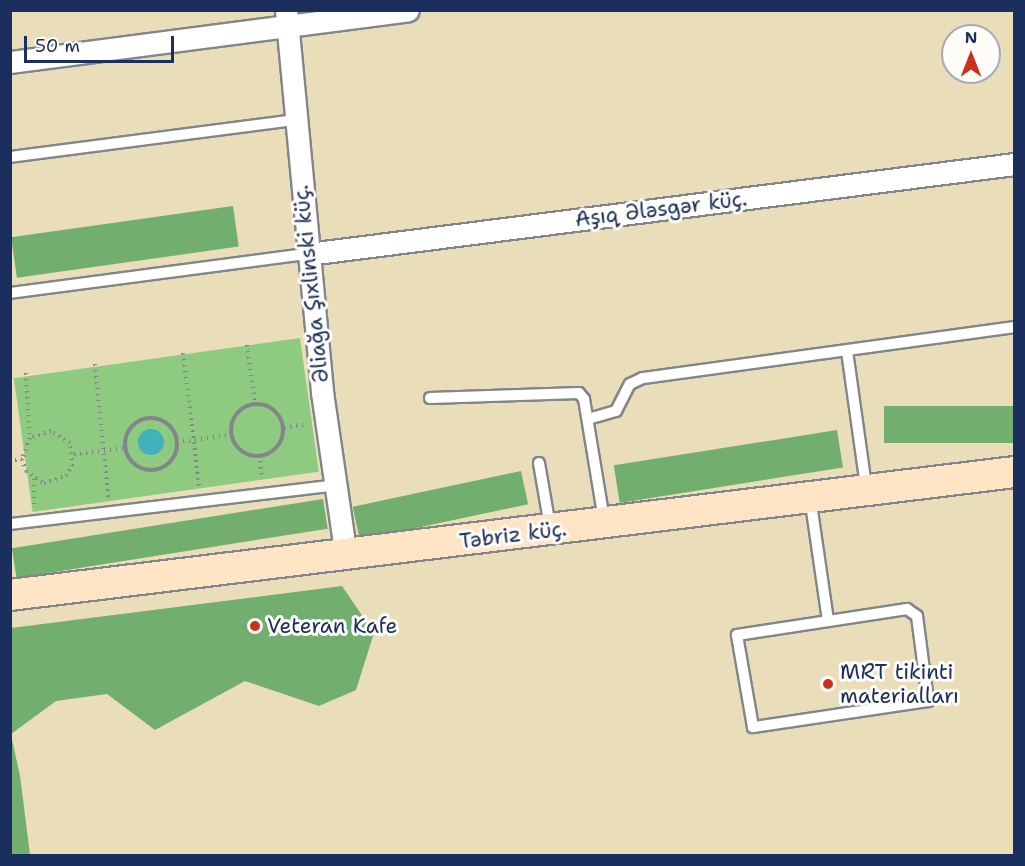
<!DOCTYPE html>
<html>
<head>
<meta charset="utf-8">
<style>
  body { margin:0 }
  #map { position:relative; width:1025px; height:866px; overflow:hidden; background:#e9deb9; font-family:"Shantell Sans",sans-serif }
  div>[style] { position:absolute }
  [style*='--x'] { left:calc(var(--x)*1px); top:calc(var(--y)*1px); width:calc(var(--w)*1px); rotate:calc(var(--a)*1deg) }
  .green>* { inset:0; background:#8eca7f; transform-origin:0 0 }
  .forest>* { inset:0; background:#72ae6e; transform-origin:0 0 }
  .water>* { inset:0; background:#41b1bb }
  .round { border-radius:50% }
  .path>* { height:4px; margin-top:-2px; transform-origin:0; background:repeating-linear-gradient(90deg,#82868c 0 1.5px,transparent 0 6px) }
  .path>.ring { margin:-2px; padding:0; box-sizing:content-box; background:none; border:4px solid #82868c; border-radius:50% }
  .roads { filter:drop-shadow(2px 0 #82868c) drop-shadow(-2px 0 #82868c) drop-shadow(0 2px #82868c) drop-shadow(0 -2px #82868c) }
  .service>* { height:10px; margin:-5px; padding:0 5px; transform-origin:5px; border-radius:5px; background:#fff }
  .minor>* { height:21px; margin:-10.5px; padding:0 10.5px; transform-origin:10.5px; border-radius:10.5px; background:#fff }
  .secondary>* { height:30px; margin:-15px; padding:0 15px; transform-origin:15px; border-radius:15px; background:#ffe4c6 }
  .dots>* { width:16px; height:16px; translate:-50% -50%; box-sizing:border-box; border:3px solid #fdfcf7; border-radius:50% }
  span { translate:-50% -50%; white-space:nowrap; text-align:center; line-height:1.15; -webkit-text-stroke:6px #fdfcf7; paint-order:stroke }
  .street-label { font-size:21px; color:#1b2f5e }
  .poi-label { font-size:21px; color:#1b2f5e }
  .left { translate:0 -50%; text-align:left }
  .frame { position:absolute; inset:0; border:12px solid #1b2f5e; pointer-events:none }
  .north { position:absolute; left:941px; top:24px; width:60px; height:60px; box-sizing:border-box; background:#fdfcf7; border:2px solid #a3aaba; border-radius:50%; rotate:0deg; font-size:16px; font-weight:700; line-height:24px; text-align:center; color:#1b2f5e }
  .north::after { content:''; display:block; margin:auto; width:21px; height:27px; background:#c8321e; clip-path:polygon(50% 0,100% 100%,50% 72%,0 100%) }
  .scale { position:absolute; left:24px; top:36px; width:150px; height:27px; box-sizing:border-box; border:3px solid #1b2f5e; border-top:0; padding-left:8px; font-size:18px; line-height:21px; white-space:nowrap; color:#1b2f5e; -webkit-text-stroke:4px #fdfcf7; paint-order:stroke }
</style>
</head>
<body>
<div id="map">
  <div class="green">
    <div style="left:300px;top:338px;width:135px;height:289px;rotate:82deg"></div>
  </div>
  <div class="forest">
    <div style="left:233px;top:206px;width:41px;height:224px;rotate:82deg"></div>
    <div style="left:1014px;top:406px;width:37px;height:130px;rotate:90deg"></div>
    <div style="left:837px;top:430px;width:38px;height:226px;rotate:81deg"></div>
    <div style="left:521px;top:471px;width:34px;height:172px;rotate:78deg"></div>
    <div style="left:323px;top:499px;width:30px;height:315px;rotate:81deg"></div>
    <div style="clip-path:polygon(342px 586px,374px 633px,356px 690px,319px 706px,245px 681px,155px 730px,107px 694px,56px 701px,11px 734px,11px 628px)"></div>
    <div style="clip-path:polygon(11px 735px,20px 776px,30px 855px,11px 855px)"></div>
  </div>
  <div class="water">
    <div class="round" style="left:138px;top:429px;width:26px;height:26px"></div>
  </div>
  <div class="path">
    <div style="--x:247;--y:345;--w:61;--a:82.4"></div>
    <div style="--x:183;--y:353;--w:134;--a:83.1"></div>
    <div style="--x:95;--y:364;--w:134;--a:84.4"></div>
    <div style="--x:26;--y:373;--w:65;--a:86.5"></div>
    <div style="--x:30;--y:438;--w:22;--a:111"></div>
    <div style="--x:22;--y:459;--w:13;--a:72"></div>
    <div style="--x:26;--y:471;--w:22;--a:34"></div>
    <div style="--x:44;--y:483;--w:23;--a:-18"></div>
    <div style="--x:66;--y:476;--w:12;--a:-59"></div>
    <div style="--x:72;--y:466;--w:23;--a:-95"></div>
    <div style="--x:70;--y:443;--w:22;--a:-148"></div>
    <div style="--x:51;--y:431;--w:22;--a:162"></div>
    <div class="ring" style="left:231px;top:404px;width:48px;height:48px"></div>
    <div class="ring" style="left:125px;top:418px;width:48px;height:48px"></div>
    <div style="--x:284;--y:427;--w:23;--a:-7"></div>
    <div style="--x:177;--y:442;--w:55;--a:-7.3"></div>
    <div style="--x:74;--y:454;--w:51;--a:-6.7"></div>
    <div style="--x:260;--y:455;--w:24;--a:85"></div>
    <div style="--x:15;--y:460;--w:7;--a:-8"></div>
    <div style="--x:34;--y:479;--w:27;--a:90"></div>
  </div>
  <div class="roads">
    <div class="service">
      <div style="--x:10;--y:157;--w:287;--a:-7.4"></div>
      <div style="--x:10;--y:293;--w:301;--a:-7.5"></div>
      <div style="--x:847;--y:351;--w:137;--a:82"></div>
      <div style="--x:430;--y:398;--w:149;--a:-1.9"></div>
      <div style="--x:579;--y:393;--w:8;--a:50"></div>
      <div style="--x:584;--y:399;--w:123;--a:80.6"></div>
      <div style="--x:588;--y:419;--w:29;--a:-16"></div>
      <div style="--x:616;--y:411;--w:30;--a:-63"></div>
      <div style="--x:630;--y:384;--w:14;--a:-25"></div>
      <div style="--x:643;--y:378;--w:374;--a:-7.8"></div>
      <div style="--x:539;--y:463;--w:65;--a:80.2"></div>
      <div style="--x:810;--y:497;--w:124;--a:81.7"></div>
      <div style="--x:10;--y:524;--w:327;--a:-6.8"></div>
      <div style="--x:907;--y:609;--w:12;--a:35"></div>
      <div style="--x:917;--y:616;--w:86;--a:82.6"></div>
      <div style="--x:928;--y:701;--w:177;--a:171.5"></div>
      <div style="--x:753;--y:727;--w:93;--a:-99.9"></div>
      <div style="--x:737;--y:635;--w:172;--a:-8.7"></div>
    </div>
    <div class="minor">
      <div style="--x:286;--y:10;--w:384;--a:84.6"></div>
      <div style="--x:322;--y:392;--w:166;--a:81.7"></div>
      <div style="--x:10;--y:62;--w:401;--a:-7.4"></div>
      <div style="--x:308;--y:254;--w:712;--a:-7.26"></div>
    </div>
    <div class="secondary">
      <div style="--x:10;--y:595;--w:1012;--a:-6.98"></div>
    </div>
  </div>
  <div class="dots">
    <div style="left:255px;top:626px;background:#c8321e"></div>
    <div style="left:828px;top:684px;background:#c8321e"></div>
  </div>
  <div class="street-label">
    <span style="left:661px;top:209px;rotate:-7deg">Aşıq Ələsgər küç.</span>
    <span style="left:311px;top:284px;rotate:-96deg">Əliağa Şıxlinski küç.</span>
    <span style="left:513px;top:535px;rotate:-7deg">Təbriz küç.</span>
  </div>
  <div class="poi-label">
    <span class="left" style="left:267px;top:626px">Veteran Kafe</span>
    <span class="left" style="left:840px;top:684px">MRT tikinti<br>materialları</span>
  </div>
  <div class="frame"></div>
  <div class="north">N</div>
  <div class="scale">50 m</div>
</div>
</body>
</html>
